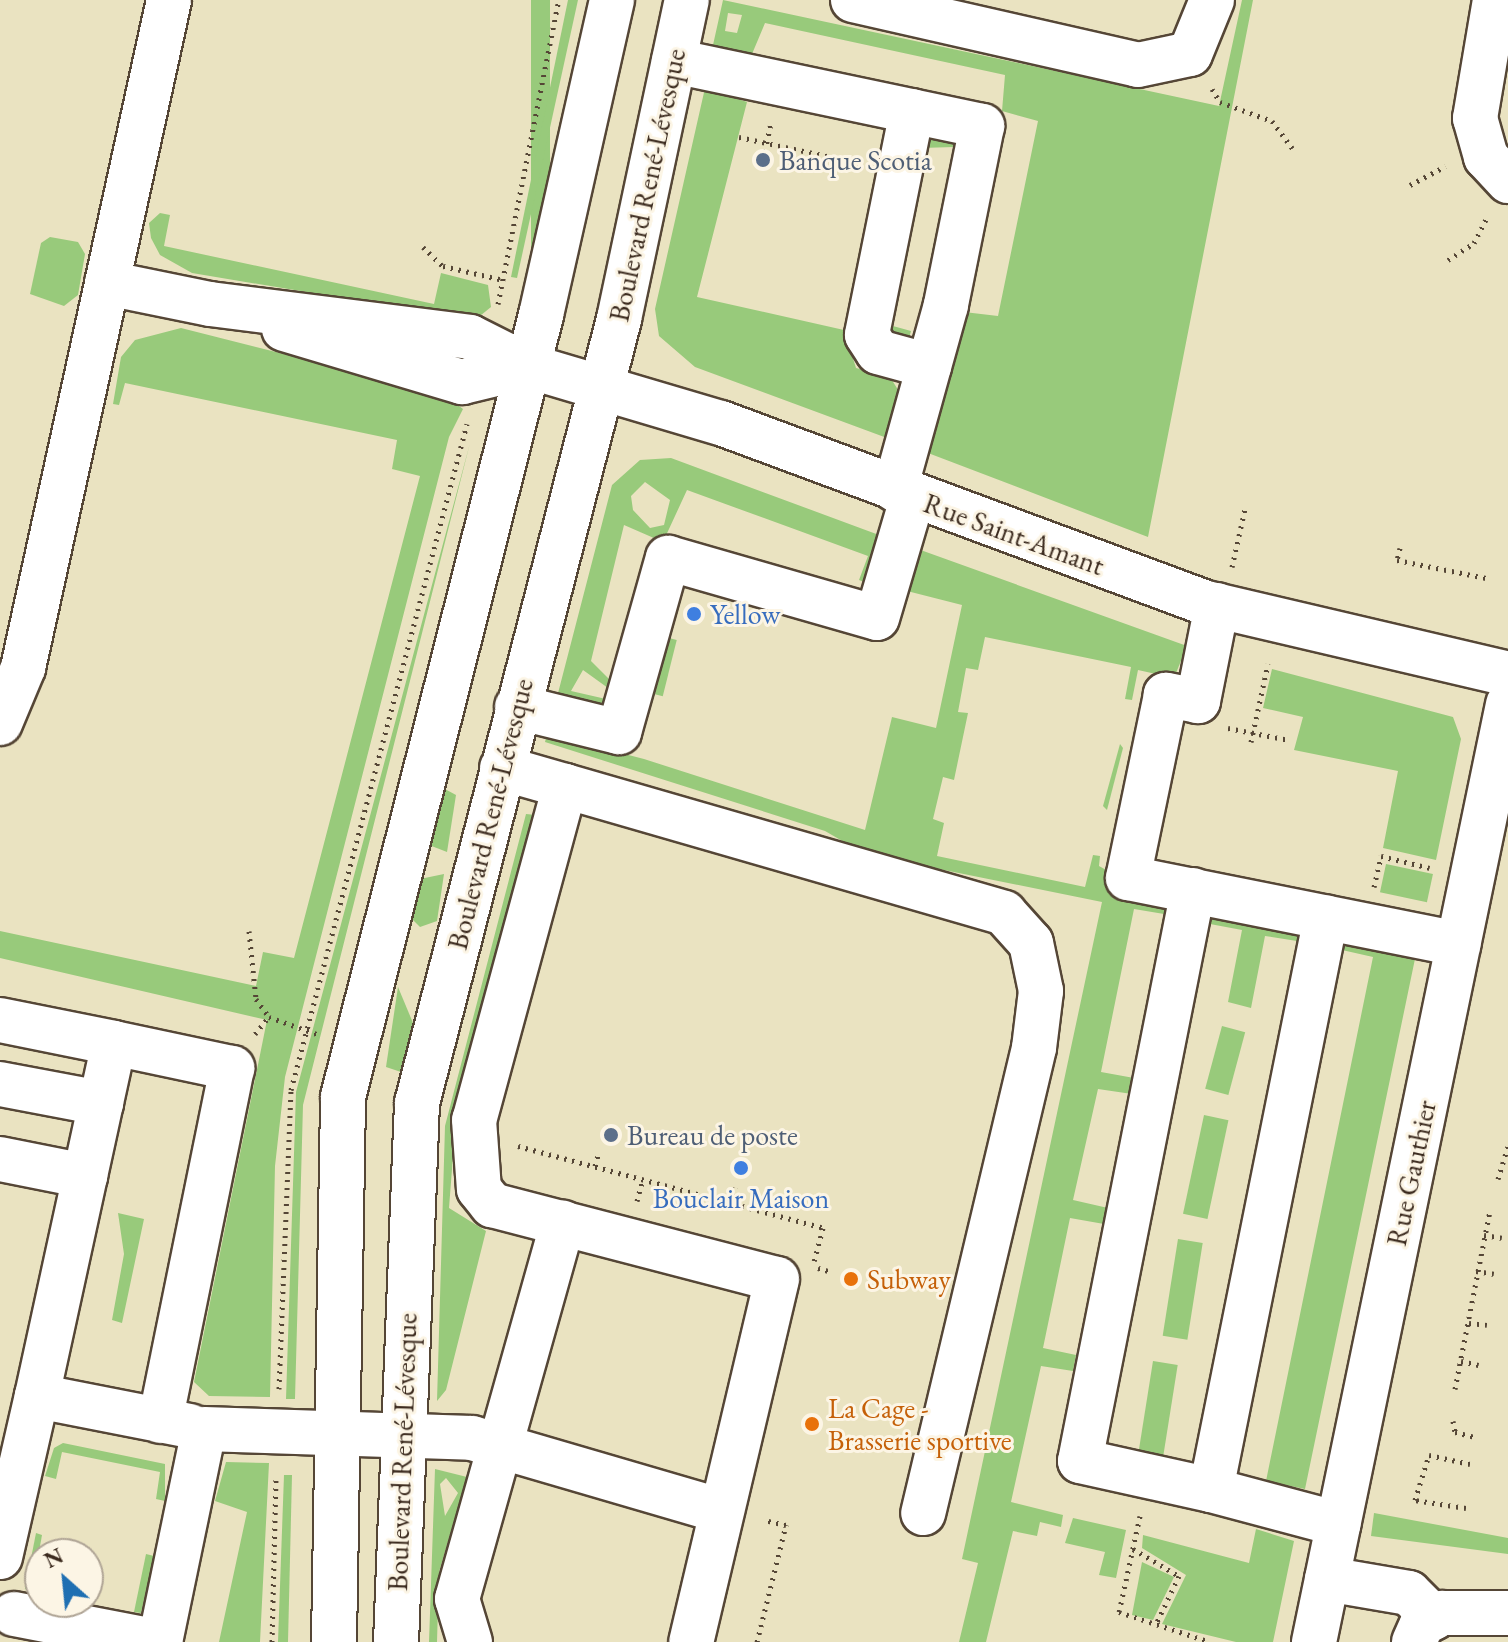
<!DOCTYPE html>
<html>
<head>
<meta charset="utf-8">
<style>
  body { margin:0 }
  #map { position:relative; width:1508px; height:1642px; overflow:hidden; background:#eae3c1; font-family:"EB Garamond",serif }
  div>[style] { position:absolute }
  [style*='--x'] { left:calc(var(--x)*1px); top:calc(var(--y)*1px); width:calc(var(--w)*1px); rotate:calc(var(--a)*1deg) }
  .green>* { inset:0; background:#98ca7b; transform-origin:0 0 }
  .path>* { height:5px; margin-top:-2.5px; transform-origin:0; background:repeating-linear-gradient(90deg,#554636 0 2px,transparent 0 8px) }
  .roads { filter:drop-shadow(2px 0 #554636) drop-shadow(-2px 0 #554636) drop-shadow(0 2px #554636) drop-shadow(0 -2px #554636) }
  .minor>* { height:44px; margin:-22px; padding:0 22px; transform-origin:22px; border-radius:22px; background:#fff }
  .major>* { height:44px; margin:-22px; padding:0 22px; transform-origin:22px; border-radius:22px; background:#fff }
  .dots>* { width:22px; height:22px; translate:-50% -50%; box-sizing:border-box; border:4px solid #fcf5e5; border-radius:50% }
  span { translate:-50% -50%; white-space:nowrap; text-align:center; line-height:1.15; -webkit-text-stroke:6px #fcf5e5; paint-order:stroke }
  .service-label { font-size:28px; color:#4e5e75 }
  .left { translate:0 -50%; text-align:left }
  .street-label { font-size:28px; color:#3b2a1e }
  .shop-label { font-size:28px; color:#366cbe }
  .food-label { font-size:28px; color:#c56008 }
  .north { position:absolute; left:24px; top:1538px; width:80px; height:80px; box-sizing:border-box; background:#fcf5e5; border:2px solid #afa495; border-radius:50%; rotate:333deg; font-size:22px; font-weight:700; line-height:32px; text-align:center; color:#3b2a1e }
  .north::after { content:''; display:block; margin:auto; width:28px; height:36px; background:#1f6fb2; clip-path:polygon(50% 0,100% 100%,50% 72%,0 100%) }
</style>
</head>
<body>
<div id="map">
  <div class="green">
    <div style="left:531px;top:0;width:19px;height:273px"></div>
    <div style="clip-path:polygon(568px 0,578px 0,517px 278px,511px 277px)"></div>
    <div style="clip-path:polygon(evenodd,723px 0,1219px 106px,1242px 0,1253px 0,1148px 537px,928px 453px,964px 312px,998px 316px,1038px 121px,1002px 111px,1005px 75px,765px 23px,752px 54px,713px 45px,723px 0,728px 13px,742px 15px,737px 33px,725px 31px,728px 13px)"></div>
    <div style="clip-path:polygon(705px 88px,747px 102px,697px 297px,844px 330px,856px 368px,890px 377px,900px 393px,887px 438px,695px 367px,659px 336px,655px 309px)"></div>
    <div style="clip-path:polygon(928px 133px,950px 138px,954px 147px,921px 148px,882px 323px,911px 331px,909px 338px,881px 331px,877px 322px,915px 144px)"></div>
    <div style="clip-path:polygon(160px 213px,170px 215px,164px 246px,434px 304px,441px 273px,488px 285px,491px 307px,475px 320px,192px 273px,160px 255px,151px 238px,149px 223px)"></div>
    <div style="clip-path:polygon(50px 237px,78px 242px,85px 254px,78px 295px,64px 306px,30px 294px,41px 243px)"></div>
    <div style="clip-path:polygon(181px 328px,443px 394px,463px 409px,449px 437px,285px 1077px,275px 1166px,270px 1397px,209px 1396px,194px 1382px,267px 1020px,0 958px,0 931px,256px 986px,263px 952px,294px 958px,420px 476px,392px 469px,397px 440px,125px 383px,119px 405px,113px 404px,121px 357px,135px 340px)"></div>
    <div style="clip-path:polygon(470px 443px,303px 1105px,295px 1399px,286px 1399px,296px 1092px)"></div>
    <div style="clip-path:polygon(evenodd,671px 458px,879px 535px,867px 583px,859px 580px,868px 556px,687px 490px,663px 542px,624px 525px,591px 661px,618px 688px,610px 708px,557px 697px,612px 485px,640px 460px,671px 458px,645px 482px,670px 500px,664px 525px,650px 528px,633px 510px,631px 496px,645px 482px,671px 458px,583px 670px,608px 688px,606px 699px,571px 691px,583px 670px)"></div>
    <div style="clip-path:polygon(915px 548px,1187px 646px,1174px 678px,1138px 670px,1132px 700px,1125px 699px,1131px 667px,985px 637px,978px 670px,966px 668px,958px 712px,968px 713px,954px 780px,943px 777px,933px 819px,944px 823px,937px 856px,1085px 887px,1093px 855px,1100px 856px,1099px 866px,1166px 903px,1164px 914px,1134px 909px,1101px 1072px,1134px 1078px,1132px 1094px,1098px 1089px,1073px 1200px,1108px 1208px,1104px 1224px,1070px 1218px,1043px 1348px,1076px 1355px,1073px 1371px,1041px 1366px,1011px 1502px,1063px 1515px,1061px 1527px,1040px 1522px,1037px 1536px,1013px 1531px,986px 1642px,959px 1642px,978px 1563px,962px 1559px,1102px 902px,865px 854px,825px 831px,545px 742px,547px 734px,644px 759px,865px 830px,892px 717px,936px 728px,962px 605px,907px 591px)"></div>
    <div style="left:669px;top:638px;width:8px;height:58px;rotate:14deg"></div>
    <div style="clip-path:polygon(1272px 669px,1453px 717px,1461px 739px,1436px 860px,1383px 848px,1398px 771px,1294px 750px,1303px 717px,1263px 708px)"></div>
    <div style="clip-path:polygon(1120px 744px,1123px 748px,1107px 810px,1103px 806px)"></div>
    <div style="clip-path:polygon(443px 788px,456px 795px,447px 852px,429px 845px)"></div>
    <div style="clip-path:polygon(526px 814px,536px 815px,456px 1117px,449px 1208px,486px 1231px,446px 1390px,437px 1401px,445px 1126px)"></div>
    <div style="left:1386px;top:864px;width:48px;height:29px;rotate:12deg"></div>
    <div style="clip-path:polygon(444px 874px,437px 921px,420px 927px,411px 918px,420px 879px)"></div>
    <div style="clip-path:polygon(1213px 912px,1300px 929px,1297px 941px,1265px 936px,1251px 1008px,1228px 1002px,1242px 930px,1210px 924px)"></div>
    <div style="clip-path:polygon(1346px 939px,1416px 954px,1305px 1489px,1266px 1481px,1373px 957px,1342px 950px)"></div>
    <div style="clip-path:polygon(398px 987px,413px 1023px,401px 1072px,386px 1067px)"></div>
    <div style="left:1222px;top:1026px;width:24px;height:65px;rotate:15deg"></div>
    <div style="left:1204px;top:1115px;width:25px;height:101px;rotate:12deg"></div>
    <div style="clip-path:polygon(118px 1213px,144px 1219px,122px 1323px,112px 1320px,124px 1254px)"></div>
    <div style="left:1178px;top:1239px;width:25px;height:98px;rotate:9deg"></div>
    <div style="left:1153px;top:1361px;width:25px;height:93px;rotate:9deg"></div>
    <div style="clip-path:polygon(63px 1443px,165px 1464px,165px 1501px,156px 1499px,160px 1472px,62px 1452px,56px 1479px,45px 1476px,54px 1448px)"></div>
    <div style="clip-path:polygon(226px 1462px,269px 1463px,260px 1642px,219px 1642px,247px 1512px,215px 1501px)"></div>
    <div style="clip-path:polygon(evenodd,435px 1469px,467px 1477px,439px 1572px,437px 1642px,429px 1642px,435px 1469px,446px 1478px,458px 1493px,445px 1516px,440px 1484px,446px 1478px)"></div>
    <div style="clip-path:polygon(284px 1475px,292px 1475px,288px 1642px,278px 1642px)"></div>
    <div style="clip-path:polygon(1374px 1513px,1508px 1538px,1508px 1554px,1371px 1536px)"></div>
    <div style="clip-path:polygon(1073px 1518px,1126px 1530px,1116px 1578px,1099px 1575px,1105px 1552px,1065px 1543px)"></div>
    <div style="clip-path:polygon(1256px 1529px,1294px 1541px,1273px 1642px,1236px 1642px,1162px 1624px,1186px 1575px,1142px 1548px,1143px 1535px,1249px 1563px)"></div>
    <div style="clip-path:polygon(36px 1533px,42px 1535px,32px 1591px,25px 1589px)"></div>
    <div style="clip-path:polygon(146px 1554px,154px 1556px,141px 1613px,134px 1612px)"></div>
    <div style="clip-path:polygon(1142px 1562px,1174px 1577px,1153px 1620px,1132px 1615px)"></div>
  </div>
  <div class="path">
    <div style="--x:1212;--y:89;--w:15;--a:58"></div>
    <div style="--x:1220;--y:102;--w:55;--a:20.1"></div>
    <div style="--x:1272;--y:121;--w:34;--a:53"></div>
    <div style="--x:739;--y:137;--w:123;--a:12.2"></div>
    <div style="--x:765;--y:151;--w:29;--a:-78"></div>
    <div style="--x:1410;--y:185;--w:40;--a:-28"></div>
    <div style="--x:423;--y:247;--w:28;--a:44"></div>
    <div style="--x:443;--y:266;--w:62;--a:13.1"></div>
    <div style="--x:1448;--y:260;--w:31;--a:-33"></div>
    <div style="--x:1474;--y:243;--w:31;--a:-63"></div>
    <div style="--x:498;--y:304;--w:310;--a:-78.7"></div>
    <div style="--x:1400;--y:548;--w:12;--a:104"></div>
    <div style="--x:1397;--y:560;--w:91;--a:11.4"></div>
    <div style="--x:1232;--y:567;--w:59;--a:-77.4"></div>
    <div style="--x:1228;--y:728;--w:62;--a:11.1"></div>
    <div style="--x:1251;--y:742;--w:80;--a:-77.7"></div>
    <div style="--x:1374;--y:887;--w:32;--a:-77"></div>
    <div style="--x:1381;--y:856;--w:50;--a:13.8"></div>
    <div style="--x:249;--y:931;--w:68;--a:84.1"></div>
    <div style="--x:256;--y:999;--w:22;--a:54"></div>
    <div style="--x:269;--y:1017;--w:51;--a:19.5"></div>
    <div style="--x:255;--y:1034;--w:22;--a:-51"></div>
    <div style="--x:518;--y:1146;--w:316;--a:15"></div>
    <div style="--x:823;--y:1228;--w:34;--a:105"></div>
    <div style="--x:595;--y:1166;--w:15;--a:-74"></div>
    <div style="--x:1498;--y:1179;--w:34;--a:-73"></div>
    <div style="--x:637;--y:1201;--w:23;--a:-75"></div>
    <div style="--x:731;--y:1203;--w:16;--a:-76"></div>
    <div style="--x:1484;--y:1235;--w:18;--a:9"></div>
    <div style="--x:818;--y:1268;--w:15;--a:16"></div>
    <div style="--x:1476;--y:1271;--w:18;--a:9"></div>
    <div style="--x:1469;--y:1323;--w:18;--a:6"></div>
    <div style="--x:1461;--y:1361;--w:18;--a:13"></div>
    <div style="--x:279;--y:1389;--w:299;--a:-87.7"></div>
    <div style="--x:291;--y:1090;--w:689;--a:-75.2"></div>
    <div style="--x:1455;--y:1389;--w:182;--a:-78.9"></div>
    <div style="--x:1453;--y:1421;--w:11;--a:80"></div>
    <div style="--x:1455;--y:1432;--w:21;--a:14"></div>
    <div style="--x:1466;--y:1508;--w:52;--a:-171.1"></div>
    <div style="--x:1415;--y:1500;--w:47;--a:-72.7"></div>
    <div style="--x:1429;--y:1455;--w:42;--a:12.4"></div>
    <div style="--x:1140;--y:1516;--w:98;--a:102.3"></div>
    <div style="--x:1119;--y:1612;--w:96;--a:18.2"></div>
    <div style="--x:1133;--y:1549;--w:53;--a:30.4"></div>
    <div style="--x:1179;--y:1576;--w:51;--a:115.6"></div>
    <div style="--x:272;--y:1642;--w:167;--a:-88.6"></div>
    <div style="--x:757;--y:1642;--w:121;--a:-76.1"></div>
    <div style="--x:786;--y:1525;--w:23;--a:-167"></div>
  </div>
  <div class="roads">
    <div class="minor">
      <div style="--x:853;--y:0;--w:292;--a:12.8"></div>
      <div style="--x:1138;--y:65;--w:53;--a:-11.9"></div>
      <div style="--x:1190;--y:54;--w:58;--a:-67.8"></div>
      <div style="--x:1495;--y:0;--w:120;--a:99.6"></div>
      <div style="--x:1475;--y:118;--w:41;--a:74.2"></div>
      <div style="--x:1486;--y:157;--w:33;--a:47"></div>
      <div style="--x:674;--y:61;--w:315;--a:11.9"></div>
      <div style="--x:982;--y:126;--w:183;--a:101.4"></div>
      <div style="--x:946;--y:305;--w:191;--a:105.5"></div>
      <div style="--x:912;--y:111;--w:228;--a:101.4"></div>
      <div style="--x:867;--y:335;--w:20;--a:57"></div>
      <div style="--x:878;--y:352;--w:53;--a:15.4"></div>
      <div style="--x:107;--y:283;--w:105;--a:11.5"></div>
      <div style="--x:210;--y:304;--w:262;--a:7.2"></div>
      <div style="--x:470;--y:337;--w:65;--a:26.6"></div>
      <div style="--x:528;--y:366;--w:201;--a:16.5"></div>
      <div style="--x:721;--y:423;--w:517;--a:20.36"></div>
      <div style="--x:1206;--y:603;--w:310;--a:13.2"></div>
      <div style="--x:284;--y:329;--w:186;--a:16.6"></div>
      <div style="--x:462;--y:382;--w:68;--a:-13.6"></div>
      <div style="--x:1217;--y:605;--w:98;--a:101.2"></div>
      <div style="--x:1198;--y:701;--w:33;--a:-169"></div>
      <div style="--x:1166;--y:695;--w:187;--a:101.7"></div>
      <div style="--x:1128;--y:878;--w:337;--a:11.3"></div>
      <div style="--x:517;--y:707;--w:105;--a:13.8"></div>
      <div style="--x:619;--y:732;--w:181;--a:-74.3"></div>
      <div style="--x:668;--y:558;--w:217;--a:16"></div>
      <div style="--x:877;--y:618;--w:127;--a:-73.6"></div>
      <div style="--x:0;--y:723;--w:60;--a:-67.3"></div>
      <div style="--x:23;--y:668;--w:684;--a:-77.67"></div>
      <div style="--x:502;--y:768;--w:66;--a:15.9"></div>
      <div style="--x:565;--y:786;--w:346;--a:105.2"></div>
      <div style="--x:474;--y:1120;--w:69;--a:85.9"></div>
      <div style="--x:479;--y:1189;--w:21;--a:51"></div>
      <div style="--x:492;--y:1205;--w:294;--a:14.6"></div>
      <div style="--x:777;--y:1279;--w:373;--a:103.3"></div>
      <div style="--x:565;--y:786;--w:457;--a:16.1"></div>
      <div style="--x:1004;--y:913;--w:40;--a:48"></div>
      <div style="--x:1031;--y:943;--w:49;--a:78.2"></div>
      <div style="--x:1041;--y:991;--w:57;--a:97"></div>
      <div style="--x:1034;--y:1048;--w:478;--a:103.4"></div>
      <div style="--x:1193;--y:890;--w:582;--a:101.19"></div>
      <div style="--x:1080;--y:1461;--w:134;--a:12.5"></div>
      <div style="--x:1211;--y:1490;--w:584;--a:-78.65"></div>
      <div style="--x:0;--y:1020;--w:116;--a:11.4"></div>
      <div style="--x:0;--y:1084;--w:103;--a:10.7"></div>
      <div style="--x:0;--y:1159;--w:87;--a:11.3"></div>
      <div style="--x:37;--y:1396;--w:361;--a:-77.7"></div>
      <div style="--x:114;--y:1043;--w:121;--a:12"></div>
      <div style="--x:232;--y:1068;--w:360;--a:101.5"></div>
      <div style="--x:1211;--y:1490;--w:132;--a:14.9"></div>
      <div style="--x:0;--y:1557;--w:165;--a:-77.1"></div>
      <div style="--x:37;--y:1396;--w:156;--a:11.1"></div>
      <div style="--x:1327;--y:1579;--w:83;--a:9.7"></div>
      <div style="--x:1409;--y:1593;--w:35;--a:45"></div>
      <div style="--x:14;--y:1614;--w:149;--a:10.9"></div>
      <div style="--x:160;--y:1642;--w:217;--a:-78.3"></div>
      <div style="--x:204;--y:1429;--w:268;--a:1.9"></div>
      <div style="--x:472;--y:1438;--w:260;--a:16.3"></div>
      <div style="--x:470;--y:1642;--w:45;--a:-106.8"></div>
      <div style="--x:457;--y:1599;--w:391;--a:-74.3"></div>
      <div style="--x:1314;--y:1642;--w:958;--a:-78.31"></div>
      <div style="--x:1414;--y:1642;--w:20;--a:-66"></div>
      <div style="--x:1422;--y:1624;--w:23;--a:-29"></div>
      <div style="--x:1442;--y:1613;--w:66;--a:0"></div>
    </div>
    <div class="major">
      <div style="--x:334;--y:1642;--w:545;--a:-89.05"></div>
      <div style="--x:343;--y:1097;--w:807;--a:-75.79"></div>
      <div style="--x:541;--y:315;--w:323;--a:-77.3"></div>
      <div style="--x:396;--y:1642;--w:539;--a:-87.77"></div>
      <div style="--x:417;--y:1103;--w:810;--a:-75.55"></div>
      <div style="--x:619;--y:319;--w:326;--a:-78"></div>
    </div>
  </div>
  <div class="dots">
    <div style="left:763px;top:160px;background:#5c6f8a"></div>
    <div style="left:694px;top:614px;background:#3f7fe0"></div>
    <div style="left:611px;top:1135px;background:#5c6f8a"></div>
    <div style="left:741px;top:1168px;background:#3f7fe0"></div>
    <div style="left:851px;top:1279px;background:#e8710a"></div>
    <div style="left:812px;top:1424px;background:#e8710a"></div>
  </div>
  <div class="service-label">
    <span class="left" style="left:779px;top:160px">Banque Scotia</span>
    <span class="left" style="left:627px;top:1135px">Bureau de poste</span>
  </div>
  <div class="street-label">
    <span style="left:647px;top:185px;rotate:-78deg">Boulevard René-Lévesque</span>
    <span style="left:1014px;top:534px;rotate:20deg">Rue Saint-Amant</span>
    <span style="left:490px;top:814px;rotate:-76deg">Boulevard René-Lévesque</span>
    <span style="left:1411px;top:1173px;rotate:-78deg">Rue Gauthier</span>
    <span style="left:402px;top:1452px;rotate:-88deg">Boulevard René-Lévesque</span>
  </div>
  <div class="shop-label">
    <span class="left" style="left:710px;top:614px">Yellow</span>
    <span style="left:741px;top:1198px">Bouclair Maison</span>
  </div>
  <div class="food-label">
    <span class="left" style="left:867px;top:1279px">Subway</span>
    <span class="left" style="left:828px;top:1424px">La Cage -<br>Brasserie sportive</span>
  </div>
  <div class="north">N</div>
</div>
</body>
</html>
